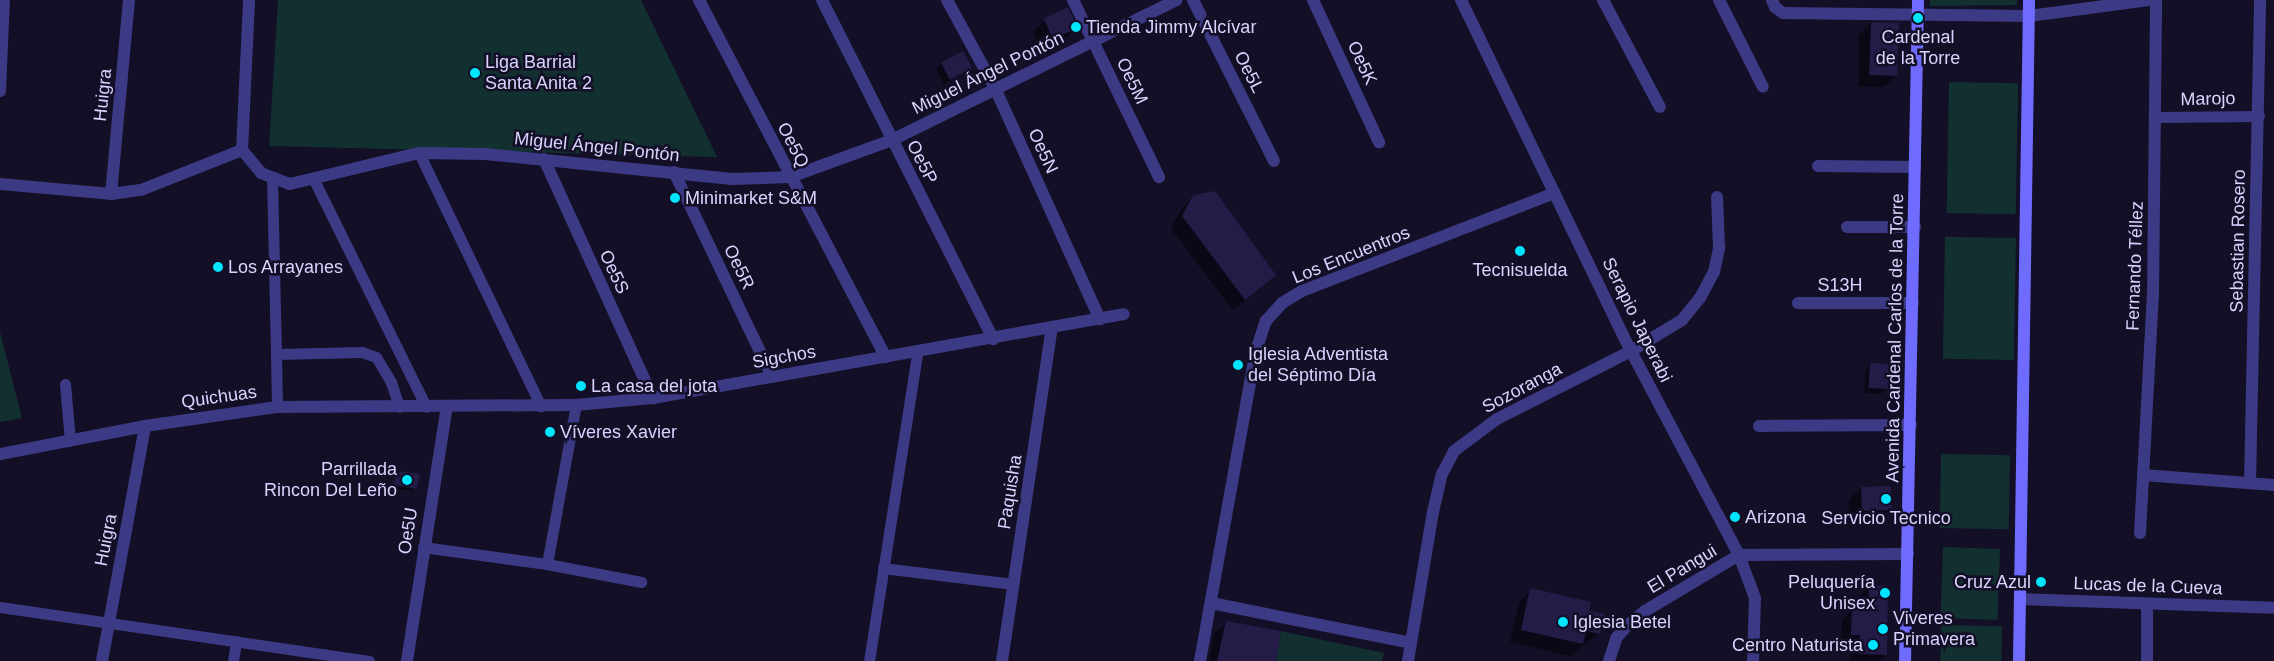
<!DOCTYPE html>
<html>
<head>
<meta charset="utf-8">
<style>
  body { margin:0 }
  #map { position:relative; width:2274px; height:661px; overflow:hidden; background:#130f26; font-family:Helvetica,sans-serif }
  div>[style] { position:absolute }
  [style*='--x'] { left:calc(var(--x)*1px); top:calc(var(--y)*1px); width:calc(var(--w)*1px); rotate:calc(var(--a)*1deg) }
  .green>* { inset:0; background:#12302f; transform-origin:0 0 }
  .shadow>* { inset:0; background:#0007 }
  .building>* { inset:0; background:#241b47; transform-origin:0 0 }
  .lane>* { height:11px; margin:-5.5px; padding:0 5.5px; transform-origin:5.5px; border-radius:5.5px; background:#3d3a85 }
  .street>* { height:12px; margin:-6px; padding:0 6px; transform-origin:6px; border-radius:6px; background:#3d3a85 }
  .secondary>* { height:12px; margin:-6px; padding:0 6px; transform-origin:6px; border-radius:6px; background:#6f6bff }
  .dots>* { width:14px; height:14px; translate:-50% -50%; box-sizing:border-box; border:2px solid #130f26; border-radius:50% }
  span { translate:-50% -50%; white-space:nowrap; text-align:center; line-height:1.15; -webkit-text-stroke:5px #130f26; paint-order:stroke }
  .poi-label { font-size:18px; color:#d9d4ff }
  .left { translate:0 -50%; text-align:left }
  .right { translate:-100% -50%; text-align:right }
  .street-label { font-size:18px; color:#d9d4ff }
</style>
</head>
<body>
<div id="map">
  <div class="green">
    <div style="clip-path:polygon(278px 0,641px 0,717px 157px,269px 146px)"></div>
    <div style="clip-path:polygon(1930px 0,2017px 0,2017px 5px,1930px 6px)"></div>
    <div style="left:1949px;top:82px;width:69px;height:131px;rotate:1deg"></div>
    <div style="left:2016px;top:238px;width:122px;height:71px;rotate:91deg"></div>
    <div style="clip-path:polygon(0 332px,22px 418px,0 422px)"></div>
    <div style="left:1941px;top:454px;width:69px;height:74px;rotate:1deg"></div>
    <div style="left:1943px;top:547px;width:57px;height:71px;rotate:2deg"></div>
    <div style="left:1941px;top:625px;width:61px;height:36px;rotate:1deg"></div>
    <div style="clip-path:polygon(1281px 631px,1384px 653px,1382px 661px,1276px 661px)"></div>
  </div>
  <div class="shadow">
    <div style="clip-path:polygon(1045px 20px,1076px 28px,1064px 40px,1043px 52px,1033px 32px)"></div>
    <div style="clip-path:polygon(1871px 23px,1896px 75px,1884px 87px,1858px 86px,1859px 35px)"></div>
    <div style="clip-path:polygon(942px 63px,970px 67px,944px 84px,936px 69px)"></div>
    <div style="clip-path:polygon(1194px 196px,1274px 275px,1233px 310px,1171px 229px,1182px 208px)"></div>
    <div style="clip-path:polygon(1871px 365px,1887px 388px,1881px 394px,1864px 393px,1865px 371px)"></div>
    <div style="clip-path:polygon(398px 472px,416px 488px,413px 491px,392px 488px)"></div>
    <div style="clip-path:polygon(1861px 488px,1890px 509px,1878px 521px,1850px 522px,1849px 500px)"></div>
    <div style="clip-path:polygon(1869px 586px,1885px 655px,1879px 661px,1850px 661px,1850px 645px,1841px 645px,1842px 620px,1852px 609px,1859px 609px,1859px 597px)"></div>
    <div style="clip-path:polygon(1531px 590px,1599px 633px,1570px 656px,1510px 642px,1519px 602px)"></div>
    <div style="clip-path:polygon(1226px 623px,1275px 661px,1209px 661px,1214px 634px)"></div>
  </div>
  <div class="building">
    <div style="left:1068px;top:7px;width:23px;height:27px;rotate:65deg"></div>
    <div style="left:1871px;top:22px;width:28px;height:53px;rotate:2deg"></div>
    <div style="left:963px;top:51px;width:19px;height:25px;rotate:62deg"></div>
    <div style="clip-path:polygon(1215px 191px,1276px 275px,1245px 300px,1182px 216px,1193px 195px)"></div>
    <div style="left:1870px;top:363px;width:20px;height:25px;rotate:3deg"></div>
    <div style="clip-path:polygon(398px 471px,420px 474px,417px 489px,393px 485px)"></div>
    <div style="left:1891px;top:486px;width:24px;height:30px;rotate:88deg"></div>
    <div style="clip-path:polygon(1869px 585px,1888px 586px,1887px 655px,1860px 654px,1860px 635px,1851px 635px,1852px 608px,1868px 608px)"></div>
    <div style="clip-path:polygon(1530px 588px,1591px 602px,1589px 611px,1605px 614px,1600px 634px,1586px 631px,1583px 644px,1521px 630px)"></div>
    <div style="clip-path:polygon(1226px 621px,1281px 631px,1276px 661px,1217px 661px)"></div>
  </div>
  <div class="lane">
    <div style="--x:2157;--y:117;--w:102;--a:-0.6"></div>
    <div style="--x:419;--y:153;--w:281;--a:64.3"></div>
    <div style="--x:272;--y:178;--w:176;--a:88.7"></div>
    <div style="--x:276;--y:354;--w:86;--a:-1.3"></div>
    <div style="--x:362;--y:352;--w:15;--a:20"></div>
    <div style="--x:376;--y:357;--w:29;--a:59"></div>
    <div style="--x:391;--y:382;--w:26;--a:72"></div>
    <div style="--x:314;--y:180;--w:253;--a:63.7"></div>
    <div style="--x:276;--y:354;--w:53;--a:88.9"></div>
    <div style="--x:65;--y:384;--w:57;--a:85"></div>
    <div style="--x:423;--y:547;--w:125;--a:7.8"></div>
    <div style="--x:547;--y:564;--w:96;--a:10.8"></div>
    <div style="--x:547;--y:564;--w:162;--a:-79.7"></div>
    <div style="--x:883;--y:568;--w:131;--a:7"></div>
    <div style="--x:0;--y:607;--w:373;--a:8.3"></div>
    <div style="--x:233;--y:661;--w:20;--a:-81"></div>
    <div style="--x:869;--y:661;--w:312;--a:-81.1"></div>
  </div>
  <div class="street">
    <div style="--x:699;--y:0;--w:403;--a:62.4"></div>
    <div style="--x:822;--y:0;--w:380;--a:63.2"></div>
    <div style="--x:947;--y:0;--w:100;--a:61.4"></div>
    <div style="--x:995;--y:88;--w:254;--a:65.6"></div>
    <div style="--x:1073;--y:0;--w:197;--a:64.1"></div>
    <div style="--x:1193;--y:0;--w:180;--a:63.3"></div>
    <div style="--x:1313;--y:0;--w:157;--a:65.1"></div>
    <div style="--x:1461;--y:0;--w:390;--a:64.2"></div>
    <div style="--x:1631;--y:351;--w:231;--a:62.1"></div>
    <div style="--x:1739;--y:555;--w:46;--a:69.6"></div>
    <div style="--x:1755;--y:598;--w:63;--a:91.8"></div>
    <div style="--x:1603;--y:0;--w:121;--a:62"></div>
    <div style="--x:1719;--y:0;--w:97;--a:63.2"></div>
    <div style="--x:1772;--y:0;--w:8;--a:67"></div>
    <div style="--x:1775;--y:7;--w:10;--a:37"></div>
    <div style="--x:1783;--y:13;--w:246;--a:0.7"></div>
    <div style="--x:2029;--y:16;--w:121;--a:-7.6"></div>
    <div style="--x:0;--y:91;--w:91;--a:-87.5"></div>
    <div style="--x:242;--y:150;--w:30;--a:50"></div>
    <div style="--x:261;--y:173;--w:31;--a:21"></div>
    <div style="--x:290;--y:184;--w:133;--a:-13.5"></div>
    <div style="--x:419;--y:153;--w:66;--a:0.9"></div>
    <div style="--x:485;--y:154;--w:248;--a:5.8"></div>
    <div style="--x:732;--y:179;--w:58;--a:-2"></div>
    <div style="--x:790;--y:177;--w:109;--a:-19.9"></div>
    <div style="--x:892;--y:140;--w:317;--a:-26.2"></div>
    <div style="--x:242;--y:150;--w:150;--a:-87.3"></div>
    <div style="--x:544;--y:159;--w:263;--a:65.5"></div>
    <div style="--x:1818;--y:166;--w:97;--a:0.6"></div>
    <div style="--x:674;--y:172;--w:227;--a:64.4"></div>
    <div style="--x:0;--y:184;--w:111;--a:5.1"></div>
    <div style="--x:111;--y:194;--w:30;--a:-8"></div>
    <div style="--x:141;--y:190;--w:109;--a:-21.6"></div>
    <div style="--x:111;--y:194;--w:195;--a:-84.7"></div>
    <div style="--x:1847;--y:227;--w:68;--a:0"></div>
    <div style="--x:1798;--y:303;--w:115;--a:0"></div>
    <div style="--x:1759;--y:426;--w:152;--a:-0.4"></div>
    <div style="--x:0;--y:454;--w:148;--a:-10.9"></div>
    <div style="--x:145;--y:426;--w:133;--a:-8.2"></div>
    <div style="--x:277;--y:407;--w:299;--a:-0.4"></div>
    <div style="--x:576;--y:405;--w:77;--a:-5.2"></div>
    <div style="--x:653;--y:398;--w:478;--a:-10.1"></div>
    <div style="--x:2143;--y:475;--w:131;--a:4.4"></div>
    <div style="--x:2250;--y:483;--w:483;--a:-88.8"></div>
    <div style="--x:2140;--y:533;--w:237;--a:-86.9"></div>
    <div style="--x:2153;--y:296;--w:296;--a:-89.4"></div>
    <div style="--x:2021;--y:599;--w:253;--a:2"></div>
    <div style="--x:1211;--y:603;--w:204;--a:11.3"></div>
    <div style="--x:102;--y:661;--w:239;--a:-79.6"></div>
    <div style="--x:407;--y:661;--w:257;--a:-81.1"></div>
    <div style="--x:1002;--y:661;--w:337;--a:-81.5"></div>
    <div style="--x:1200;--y:661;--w:312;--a:-79.8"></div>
    <div style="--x:1255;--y:354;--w:35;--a:-72"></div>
    <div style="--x:1266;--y:321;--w:24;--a:-48"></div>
    <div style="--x:1282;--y:303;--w:23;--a:-31"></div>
    <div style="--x:1302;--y:291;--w:271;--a:-21.2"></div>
    <div style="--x:1408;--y:661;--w:151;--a:-80.5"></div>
    <div style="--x:1433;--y:512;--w:39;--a:-77"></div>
    <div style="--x:1442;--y:474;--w:26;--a:-62"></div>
    <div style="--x:1454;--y:451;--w:54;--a:-36.7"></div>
    <div style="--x:1497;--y:419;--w:150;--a:-26.9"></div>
    <div style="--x:1631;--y:351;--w:60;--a:-31.3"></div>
    <div style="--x:1682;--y:320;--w:28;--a:-51"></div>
    <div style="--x:1700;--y:298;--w:30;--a:-62"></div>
    <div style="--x:1714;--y:272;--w:25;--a:-78"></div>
    <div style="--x:1719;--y:248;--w:51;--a:-92.2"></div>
    <div style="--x:1609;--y:661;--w:25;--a:-72"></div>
    <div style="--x:1617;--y:637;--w:15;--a:-48"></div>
    <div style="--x:1627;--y:626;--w:23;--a:-40"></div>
    <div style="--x:1645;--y:611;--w:109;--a:-30.8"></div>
    <div style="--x:1739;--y:555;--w:169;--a:-0.3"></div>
    <div style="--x:2147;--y:661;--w:57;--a:-90"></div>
  </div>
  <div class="secondary">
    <div style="--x:1905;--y:661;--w:661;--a:-88.87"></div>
    <div style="--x:2019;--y:661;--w:661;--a:-89.13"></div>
  </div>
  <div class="dots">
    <div style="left:1918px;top:18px;background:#00e5ff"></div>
    <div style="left:1076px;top:27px;background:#00e5ff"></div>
    <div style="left:475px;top:73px;background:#00e5ff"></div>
    <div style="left:675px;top:198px;background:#00e5ff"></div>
    <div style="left:1520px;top:251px;background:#00e5ff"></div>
    <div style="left:218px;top:267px;background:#00e5ff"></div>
    <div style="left:1238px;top:365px;background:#00e5ff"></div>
    <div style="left:581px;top:386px;background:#00e5ff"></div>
    <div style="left:550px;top:432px;background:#00e5ff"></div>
    <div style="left:407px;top:480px;background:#00e5ff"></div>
    <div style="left:1886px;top:499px;background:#00e5ff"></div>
    <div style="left:1735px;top:517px;background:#00e5ff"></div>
    <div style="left:2041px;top:582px;background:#00e5ff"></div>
    <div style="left:1885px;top:593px;background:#00e5ff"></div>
    <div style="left:1563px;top:622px;background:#00e5ff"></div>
    <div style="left:1883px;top:629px;background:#00e5ff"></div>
    <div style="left:1873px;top:645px;background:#00e5ff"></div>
  </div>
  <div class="poi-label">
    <span class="left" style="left:1086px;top:27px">Tienda Jimmy Alcívar</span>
    <span style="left:1918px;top:48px">Cardenal<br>de la Torre</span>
    <span class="left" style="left:485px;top:73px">Liga Barrial<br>Santa Anita 2</span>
    <span class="left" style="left:685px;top:198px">Minimarket S&amp;M</span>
    <span class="left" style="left:228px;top:267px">Los Arrayanes</span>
    <span style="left:1520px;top:270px">Tecnisuelda</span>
    <span class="left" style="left:1248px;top:365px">Iglesia Adventista<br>del Séptimo Día</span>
    <span class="left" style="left:591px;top:386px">La casa del jota</span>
    <span class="left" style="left:560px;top:432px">Víveres Xavier</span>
    <span class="right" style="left:397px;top:480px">Parrillada<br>Rincon Del Leño</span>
    <span class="left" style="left:1745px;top:517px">Arizona</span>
    <span style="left:1886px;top:518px">Servicio Tecnico</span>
    <span class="right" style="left:2031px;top:582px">Cruz Azul</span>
    <span class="right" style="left:1875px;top:593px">Peluquería<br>Unisex</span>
    <span class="left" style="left:1893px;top:629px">Viveres<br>Primavera</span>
    <span class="left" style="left:1573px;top:622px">Iglesia Betel</span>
    <span class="right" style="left:1863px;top:645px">Centro Naturista</span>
  </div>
  <div class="street-label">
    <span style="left:1362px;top:63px;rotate:65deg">Oe5K</span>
    <span style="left:1249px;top:72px;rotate:63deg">Oe5L</span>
    <span style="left:988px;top:73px;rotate:-26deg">Miguel Ángel Pontón</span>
    <span style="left:1132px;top:81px;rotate:64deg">Oe5M</span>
    <span style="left:103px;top:95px;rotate:-84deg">Huigra</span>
    <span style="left:2208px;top:99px;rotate:-1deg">Marojo</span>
    <span style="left:793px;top:145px;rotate:63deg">Oe5Q</span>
    <span style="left:597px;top:147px;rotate:6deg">Miguel Ángel Pontón</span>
    <span style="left:1043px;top:151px;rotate:65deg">Oe5N</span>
    <span style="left:922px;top:162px;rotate:63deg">Oe5P</span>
    <span style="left:2238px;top:241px;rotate:-89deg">Sebastian Rosero</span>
    <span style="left:1351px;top:255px;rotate:-22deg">Los Encuentros</span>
    <span style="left:2135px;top:266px;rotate:-88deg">Fernando Téllez</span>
    <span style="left:739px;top:267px;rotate:64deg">Oe5R</span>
    <span style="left:614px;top:272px;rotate:65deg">Oe5S</span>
    <span style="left:1840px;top:285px">S13H</span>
    <span style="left:1637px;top:320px;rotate:64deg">Serapio Japerabi</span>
    <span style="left:1895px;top:338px;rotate:-89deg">Avenida Cardenal Carlos de la Torre</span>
    <span style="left:784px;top:357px;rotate:-10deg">Sigchos</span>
    <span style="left:1522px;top:388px;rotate:-28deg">Sozoranga</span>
    <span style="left:219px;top:397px;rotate:-8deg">Quichuas</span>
    <span style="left:1010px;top:492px;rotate:-81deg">Paquisha</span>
    <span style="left:408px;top:531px;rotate:-81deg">Oe5U</span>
    <span style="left:106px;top:540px;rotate:-79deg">Huigra</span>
    <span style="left:1682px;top:569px;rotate:-31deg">El Pangui</span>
    <span style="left:2148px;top:586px;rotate:2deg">Lucas de la Cueva</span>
  </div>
</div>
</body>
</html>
